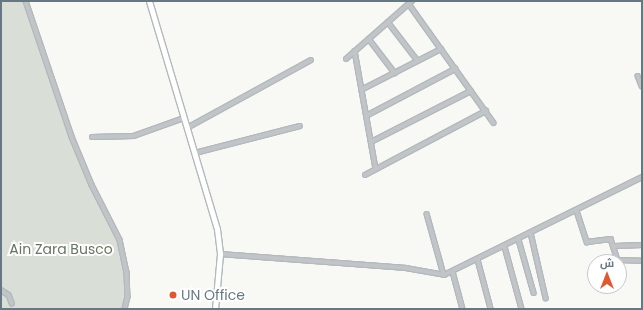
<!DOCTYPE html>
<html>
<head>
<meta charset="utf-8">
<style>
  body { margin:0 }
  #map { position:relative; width:643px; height:310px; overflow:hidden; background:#f8f8f5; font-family:Poppins,Cairo,sans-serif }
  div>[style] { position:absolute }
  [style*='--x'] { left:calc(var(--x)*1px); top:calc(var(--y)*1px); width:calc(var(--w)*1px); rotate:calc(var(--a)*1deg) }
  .green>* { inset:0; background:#d9ded6 }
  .roads { filter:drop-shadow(1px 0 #b3b9bd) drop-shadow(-1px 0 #b3b9bd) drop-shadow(0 1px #b3b9bd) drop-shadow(0 -1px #b3b9bd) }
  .minor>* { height:3.5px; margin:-1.75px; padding:0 1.75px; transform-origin:1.75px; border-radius:1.75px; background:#c1c5c8 }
  .secondary>* { height:5px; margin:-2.5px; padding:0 2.5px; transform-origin:2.5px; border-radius:2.5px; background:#fff }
  .dots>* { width:11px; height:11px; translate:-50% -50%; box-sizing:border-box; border:2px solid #fff; border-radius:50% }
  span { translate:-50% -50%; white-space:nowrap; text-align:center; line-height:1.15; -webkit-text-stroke:4px #fff; paint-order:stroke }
  .park-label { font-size:14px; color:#667762 }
  .poi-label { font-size:14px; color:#677885 }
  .left { translate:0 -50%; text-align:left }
  .frame { position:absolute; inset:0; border:2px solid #677885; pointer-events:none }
  .north { position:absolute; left:587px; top:254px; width:40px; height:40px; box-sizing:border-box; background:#fff; border:1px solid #c2c9ce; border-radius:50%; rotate:0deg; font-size:11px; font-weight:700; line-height:16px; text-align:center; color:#677885 }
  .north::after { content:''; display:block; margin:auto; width:14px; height:18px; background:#df582e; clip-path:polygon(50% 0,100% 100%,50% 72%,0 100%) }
</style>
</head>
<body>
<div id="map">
  <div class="green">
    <div style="clip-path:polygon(1px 1px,28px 1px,93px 188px,119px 234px,124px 248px,128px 276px,129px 302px,126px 309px,1px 309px)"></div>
  </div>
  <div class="roads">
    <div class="minor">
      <div style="--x:26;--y:1;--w:144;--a:71.3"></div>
      <div style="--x:72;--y:137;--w:52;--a:67.4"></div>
      <div style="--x:92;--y:185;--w:62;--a:63"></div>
      <div style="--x:120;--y:240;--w:33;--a:78"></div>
      <div style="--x:127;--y:272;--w:25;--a:88"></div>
      <div style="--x:128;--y:297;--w:12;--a:104"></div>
      <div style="--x:409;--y:4;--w:146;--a:54.5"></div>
      <div style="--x:388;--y:22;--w:49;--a:52.4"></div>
      <div style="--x:369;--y:39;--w:43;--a:52.6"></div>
      <div style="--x:355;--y:51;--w:120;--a:79.9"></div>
      <div style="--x:346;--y:59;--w:88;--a:-41.3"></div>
      <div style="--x:638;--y:76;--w:11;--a:68"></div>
      <div style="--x:361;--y:90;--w:90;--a:-27.1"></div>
      <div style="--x:366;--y:116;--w:101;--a:-27.8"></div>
      <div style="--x:187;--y:128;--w:141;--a:-28.7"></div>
      <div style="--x:92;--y:137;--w:42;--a:-1.4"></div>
      <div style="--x:134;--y:136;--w:53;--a:-19.8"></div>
      <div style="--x:371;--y:142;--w:112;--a:-27"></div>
      <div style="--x:195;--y:153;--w:108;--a:-14.4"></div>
      <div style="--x:365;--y:175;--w:137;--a:-27.9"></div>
      <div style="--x:577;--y:211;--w:33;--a:72"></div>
      <div style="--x:587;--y:242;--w:24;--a:-7"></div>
      <div style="--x:611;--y:239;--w:22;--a:72"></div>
      <div style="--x:618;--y:260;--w:24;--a:2"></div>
      <div style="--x:427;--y:214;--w:63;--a:74.4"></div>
      <div style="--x:444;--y:275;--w:221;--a:-26.3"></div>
      <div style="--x:531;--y:233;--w:67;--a:77"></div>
      <div style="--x:519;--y:240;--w:55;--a:74.2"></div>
      <div style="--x:615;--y:246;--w:27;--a:-2"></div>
      <div style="--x:505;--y:247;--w:64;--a:74.7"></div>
      <div style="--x:220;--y:254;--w:187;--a:4.3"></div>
      <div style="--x:406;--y:268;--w:39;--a:10"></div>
      <div style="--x:478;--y:260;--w:51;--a:75.1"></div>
      <div style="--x:453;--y:272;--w:38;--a:75"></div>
      <div style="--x:1;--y:290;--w:9;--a:32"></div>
      <div style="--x:9;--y:295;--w:9;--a:69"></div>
    </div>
    <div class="secondary">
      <div style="--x:149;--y:1;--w:238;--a:73.4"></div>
      <div style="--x:217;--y:229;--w:25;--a:83"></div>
      <div style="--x:220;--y:254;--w:55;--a:95.2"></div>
    </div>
  </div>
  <div class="dots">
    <div style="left:173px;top:295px;background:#df582e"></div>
  </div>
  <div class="park-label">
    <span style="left:61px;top:249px">Ain Zara Busco</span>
  </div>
  <div class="poi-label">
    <span class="left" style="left:181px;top:295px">UN Office</span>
  </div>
  <div class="frame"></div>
  <div class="north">ش</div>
</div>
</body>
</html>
